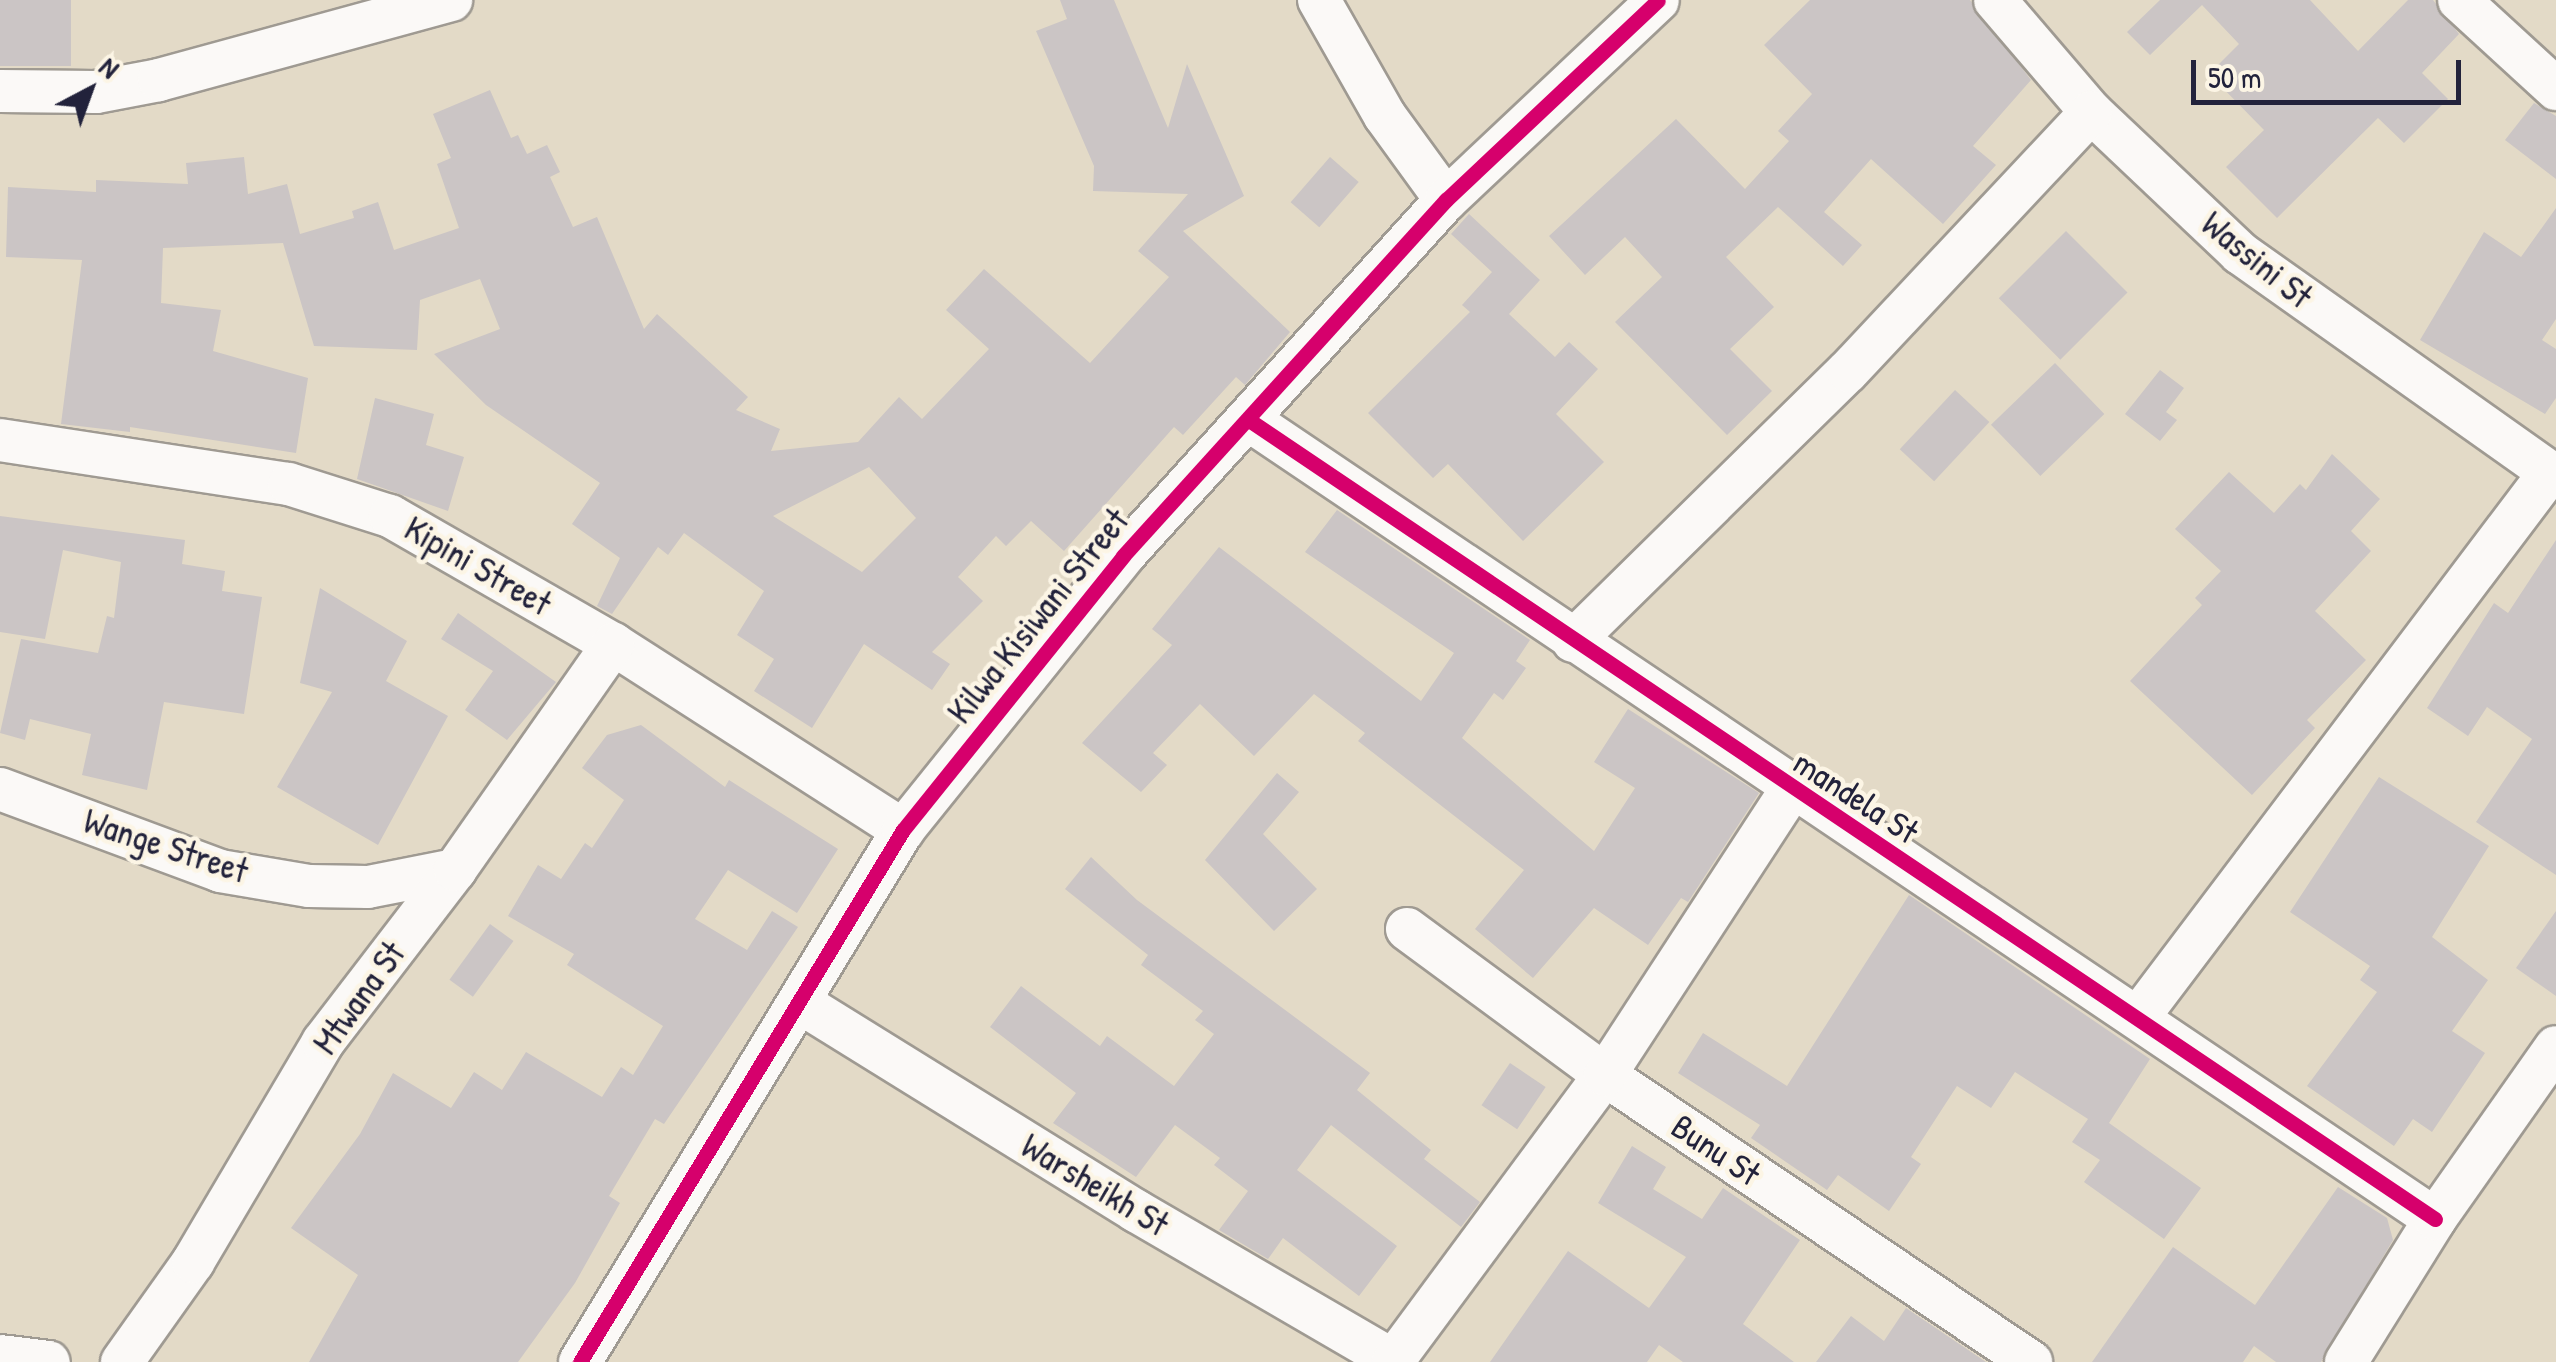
<!DOCTYPE html>
<html>
<head>
<meta charset="utf-8">
<style>
  body { margin:0 }
  #map { position:relative; width:2556px; height:1362px; overflow:hidden; background:#e3dac7; font-family:"Patrick Hand",sans-serif }
  div>[style] { position:absolute }
  [style*='--x'] { left:calc(var(--x)*1px); top:calc(var(--y)*1px); width:calc(var(--w)*1px); rotate:calc(var(--a)*1deg) }
  .building>* { inset:0; background:#cbc5c5; transform-origin:0 0 }
  .roads { filter:drop-shadow(2px 0 #9f9a92) drop-shadow(-2px 0 #9f9a92) drop-shadow(0 2px #9f9a92) drop-shadow(0 -2px #9f9a92) }
  .minor>* { height:42px; margin:-21px; padding:0 21px; transform-origin:21px; border-radius:21px; background:#fbf9f7 }
  .cycleway>* { height:15px; margin:-7.5px; padding:0 7.5px; transform-origin:7.5px; border-radius:7.5px; background:#d6006c }
  span { translate:-50% -50%; white-space:nowrap; text-align:center; line-height:1.15; -webkit-text-stroke:9px #fcf5e5; paint-order:stroke }
  .street-label { font-size:35px; color:#22223b }
  .north { position:absolute; left:40px; top:40px; width:100px; height:100px; -webkit-text-stroke:8px #fcf5e5; paint-order:stroke; rotate:41deg; font-size:28px; font-weight:700; line-height:40px; text-align:center; color:#22223b }
  .north::after { content:''; display:block; margin:auto; width:35px; height:45px; background:#22223b; clip-path:polygon(50% 0,100% 100%,50% 72%,0 100%) }
  .scale { position:absolute; left:2191px; top:60px; width:270px; height:45px; box-sizing:border-box; border:5px solid #22223b; border-top:0; padding-left:12px; font-size:30px; line-height:35px; white-space:nowrap; color:#22223b; -webkit-text-stroke:8px #fcf5e5; paint-order:stroke }
</style>
</head>
<body>
<div id="map">
  <div class="building">
    <div style="left:0;top:0;width:71px;height:66px"></div>
    <div style="clip-path:polygon(evenodd,1060px 0,1114px 0,1168px 128px,1187px 64px,1244px 196px,1183px 231px,1290px 332px,1245px 385px,1236px 377px,1183px 435px,1174px 427px,1064px 551px,1031px 521px,1006px 546px,996px 536px,958px 577px,983px 601px,932px 652px,950px 664px,932px 690px,864px 644px,812px 728px,754px 691px,774px 659px,737px 635px,764px 591px,684px 533px,668px 555px,658px 547px,612px 614px,597px 606px,620px 558px,572px 524px,600px 483px,486px 405px,434px 354px,500px 329px,480px 279px,420px 300px,417px 350px,314px 346px,283px 243px,163px 248px,161px 303px,221px 310px,213px 351px,308px 378px,296px 453px,130px 427px,130px 432px,61px 424px,82px 260px,6px 257px,8px 187px,96px 192px,96px 180px,188px 184px,186px 163px,244px 157px,248px 194px,287px 184px,300px 234px,354px 218px,352px 211px,378px 202px,394px 250px,459px 228px,437px 164px,451px 158px,433px 114px,490px 90px,511px 138px,518px 135px,527px 154px,547px 145px,560px 172px,550px 177px,573px 227px,597px 217px,644px 329px,657px 314px,748px 397px,736px 410px,780px 429px,771px 451px,858px 442px,899px 397px,922px 419px,989px 349px,946px 310px,984px 269px,1090px 363px,1169px 277px,1138px 251px,1188px 194px,1093px 191px,1094px 166px,1036px 31px,1067px 19px,1060px 0,869px 467px,916px 518px,862px 572px,773px 516px,869px 467px)"></div>
    <div style="clip-path:polygon(1810px 0,1970px 0,2031px 80px,1973px 146px,1996px 165px,1943px 224px,1871px 159px,1824px 212px,1862px 245px,1843px 266px,1778px 207px,1726px 257px,1774px 307px,1730px 349px,1772px 391px,1727px 435px,1615px 322px,1662px 277px,1625px 237px,1585px 275px,1549px 236px,1676px 119px,1745px 189px,1789px 141px,1778px 131px,1812px 94px,1764px 45px)"></div>
    <div style="clip-path:polygon(2160px 0,2310px 0,2358px 51px,2408px 0,2433px 0,2459px 34px,2422px 73px,2448px 99px,2404px 143px,2378px 118px,2277px 218px,2226px 167px,2264px 130px,2209px 74px,2239px 44px,2202px 5px,2150px 55px,2127px 32px)"></div>
    <div style="clip-path:polygon(2534px 103px,2556px 116px,2556px 179px,2505px 140px)"></div>
    <div style="left:1330px;top:157px;width:38px;height:60px;rotate:41deg"></div>
    <div style="clip-path:polygon(2556px 208px,2556px 319px,2542px 340px,2556px 349px,2556px 398px,2545px 414px,2420px 340px,2484px 232px,2521px 257px)"></div>
    <div style="clip-path:polygon(1469px 214px,1540px 280px,1509px 314px,1555px 357px,1569px 342px,1598px 369px,1556px 414px,1604px 462px,1523px 541px,1448px 464px,1433px 478px,1368px 413px,1470px 312px,1462px 305px,1492px 272px,1451px 234px)"></div>
    <div style="left:2066px;top:231px;width:87px;height:95px;rotate:45deg"></div>
    <div style="left:2055px;top:363px;width:71px;height:89px;rotate:46deg"></div>
    <div style="clip-path:polygon(2160px 370px,2184px 388px,2166px 412px,2177px 420px,2160px 441px,2125px 414px)"></div>
    <div style="left:1955px;top:390px;width:47px;height:81px;rotate:43deg"></div>
    <div style="clip-path:polygon(375px 398px,434px 414px,426px 445px,464px 457px,448px 511px,357px 479px)"></div>
    <div style="clip-path:polygon(2332px 454px,2380px 499px,2351px 531px,2371px 551px,2315px 611px,2366px 660px,2307px 720px,2315px 728px,2252px 795px,2130px 681px,2202px 605px,2195px 598px,2221px 571px,2175px 529px,2229px 472px,2274px 513px,2300px 484px,2306px 490px)"></div>
    <div style="clip-path:polygon(1337px 510px,1530px 640px,1516px 661px,1526px 668px,1503px 700px,1494px 693px,1462px 738px,1594px 851px,1635px 788px,1594px 762px,1628px 709px,1759px 793px,1688px 902px,1681px 898px,1648px 945px,1594px 908px,1533px 978px,1475px 929px,1524px 870px,1358px 741px,1365px 733px,1314px 694px,1254px 756px,1200px 704px,1153px 753px,1167px 765px,1141px 792px,1082px 743px,1172px 645px,1152px 629px,1219px 547px,1421px 701px,1454px 653px,1305px 552px)"></div>
    <div style="clip-path:polygon(0 516px,185px 540px,182px 564px,225px 571px,222px 591px,262px 597px,244px 714px,164px 702px,147px 790px,82px 775px,91px 734px,30px 719px,25px 740px,0 733px,21px 639px,98px 653px,107px 616px,114px 618px,121px 562px,63px 550px,45px 639px,0 632px)"></div>
    <div style="clip-path:polygon(2556px 540px,2556px 875px,2476px 822px,2532px 739px,2487px 707px,2468px 736px,2427px 708px,2494px 603px,2508px 613px)"></div>
    <div style="clip-path:polygon(320px 588px,407px 641px,386px 681px,448px 716px,378px 845px,277px 787px,332px 692px,300px 683px)"></div>
    <div style="clip-path:polygon(458px 613px,556px 682px,507px 740px,465px 710px,493px 671px,441px 639px)"></div>
    <div style="clip-path:polygon(641px 725px,725px 787px,729px 780px,838px 849px,797px 913px,728px 870px,695px 919px,747px 950px,772px 911px,798px 927px,664px 1124px,655px 1119px,609px 1196px,620px 1203px,575px 1283px,518px 1362px,309px 1362px,358px 1275px,291px 1228px,360px 1134px,393px 1073px,451px 1108px,474px 1072px,502px 1090px,526px 1052px,602px 1097px,621px 1067px,633px 1075px,663px 1026px,567px 965px,574px 954px,508px 916px,538px 865px,561px 879px,585px 843px,592px 848px,624px 800px,582px 768px,607px 735px)"></div>
    <div style="clip-path:polygon(1277px 773px,1299px 792px,1263px 834px,1317px 889px,1274px 931px,1205px 860px)"></div>
    <div style="clip-path:polygon(2379px 777px,2489px 846px,2432px 937px,2488px 980px,2452px 1031px,2485px 1053px,2432px 1132px,2413px 1119px,2394px 1146px,2307px 1086px,2377px 992px,2360px 980px,2370px 966px,2290px 912px)"></div>
    <div style="clip-path:polygon(1091px 857px,1137px 900px,1370px 1073px,1357px 1090px,1431px 1150px,1424px 1159px,1480px 1202px,1461px 1227px,1331px 1125px,1297px 1170px,1397px 1246px,1359px 1296px,1283px 1238px,1268px 1259px,1219px 1230px,1248px 1191px,1214px 1165px,1220px 1158px,1175px 1125px,1136px 1177px,1053px 1123px,1076px 1093px,990px 1027px,1021px 986px,1100px 1046px,1107px 1036px,1174px 1086px,1214px 1034px,1195px 1020px,1203px 1011px,1141px 965px,1148px 955px,1065px 889px)"></div>
    <div style="clip-path:polygon(1909px 895px,2150px 1059px,2109px 1123px,2201px 1188px,2164px 1239px,2084px 1182px,2100px 1160px,2072px 1142px,2088px 1119px,2015px 1072px,1991px 1108px,1957px 1086px,1911px 1157px,1921px 1164px,1889px 1211px,1838px 1175px,1827px 1190px,1751px 1138px,1760px 1125px,1678px 1073px,1703px 1033px,1787px 1086px)"></div>
    <div style="clip-path:polygon(2556px 911px,2556px 996px,2516px 968px)"></div>
    <div style="left:490px;top:924px;width:29px;height:69px;rotate:36deg"></div>
    <div style="left:1510px;top:1063px;width:43px;height:51px;rotate:34deg"></div>
    <div style="clip-path:polygon(1632px 1146px,1666px 1167px,1653px 1189px,1702px 1219px,1723px 1188px,1800px 1240px,1743px 1324px,1794px 1362px,1683px 1362px,1659px 1345px,1647px 1362px,1490px 1362px,1568px 1251px,1649px 1308px,1686px 1257px,1598px 1203px)"></div>
    <div style="clip-path:polygon(2338px 1187px,2387px 1218px,2393px 1240px,2321px 1362px,2276px 1362px,2254px 1346px,2243px 1362px,2092px 1362px,2173px 1247px,2255px 1305px)"></div>
    <div style="clip-path:polygon(1906px 1308px,1986px 1362px,1816px 1362px,1851px 1316px,1884px 1341px)"></div>
  </div>
  <div class="roads">
    <div class="minor">
      <div style="--x:1319;--y:0;--w:133;--a:60.4"></div>
      <div style="--x:1385;--y:116;--w:104;--a:54"></div>
      <div style="--x:1995;--y:0;--w:148;--a:49.4"></div>
      <div style="--x:2091;--y:112;--w:205;--a:43.4"></div>
      <div style="--x:2240;--y:253;--w:387;--a:35.3"></div>
      <div style="--x:2459;--y:0;--w:132;--a:42.5"></div>
      <div style="--x:0;--y:91;--w:96;--a:0.6"></div>
      <div style="--x:96;--y:92;--w:64;--a:-10.8"></div>
      <div style="--x:159;--y:80;--w:303;--a:-15.3"></div>
      <div style="--x:1249;--y:420;--w:1430;--a:33.97"></div>
      <div style="--x:0;--y:440;--w:292;--a:8.7"></div>
      <div style="--x:289;--y:484;--w:106;--a:17.6"></div>
      <div style="--x:390;--y:516;--w:257;--a:29.9"></div>
      <div style="--x:613;--y:644;--w:345;--a:32.7"></div>
      <div style="--x:1573;--y:641;--w:385;--a:-44.5"></div>
      <div style="--x:1848;--y:371;--w:355;--a:-46.8"></div>
      <div style="--x:0;--y:789;--w:235;--a:20.4"></div>
      <div style="--x:220;--y:871;--w:90;--a:9.6"></div>
      <div style="--x:309;--y:886;--w:59;--a:1"></div>
      <div style="--x:368;--y:887;--w:89;--a:-11.1"></div>
      <div style="--x:1407;--y:929;--w:246;--a:36.4"></div>
      <div style="--x:1605;--y:1075;--w:514;--a:33.97"></div>
      <div style="--x:799;--y:1002;--w:397;--a:31.8"></div>
      <div style="--x:1136;--y:1211;--w:300;--a:30.2"></div>
      <div style="--x:2140;--y:1015;--w:680;--a:-52.94"></div>
      <div style="--x:0;--y:1356;--w:49;--a:7"></div>
      <div style="--x:1393;--y:1361;--w:356;--a:-53.5"></div>
      <div style="--x:1605;--y:1075;--w:339;--a:-56.9"></div>
      <div style="--x:122;--y:1362;--w:123;--a:-54.6"></div>
      <div style="--x:193;--y:1262;--w:256;--a:-59.4"></div>
      <div style="--x:323;--y:1042;--w:217;--a:-52.5"></div>
      <div style="--x:455;--y:870;--w:276;--a:-55"></div>
      <div style="--x:580;--y:1362;--w:622;--a:-58.74"></div>
      <div style="--x:903;--y:830;--w:351;--a:-51.2"></div>
      <div style="--x:1123;--y:556;--w:481;--a:-47.8"></div>
      <div style="--x:1446;--y:200;--w:291;--a:-43.3"></div>
      <div style="--x:2346;--y:1362;--w:168;--a:-58.1"></div>
      <div style="--x:2435;--y:1219;--w:210;--a:-54.9"></div>
    </div>
  </div>
  <div class="cycleway">
    <div style="--x:1249;--y:420;--w:1430;--a:33.97"></div>
    <div style="--x:580;--y:1362;--w:622;--a:-58.74"></div>
    <div style="--x:903;--y:830;--w:351;--a:-51.2"></div>
    <div style="--x:1123;--y:556;--w:481;--a:-47.8"></div>
    <div style="--x:1446;--y:200;--w:291;--a:-43.3"></div>
  </div>
  <div class="street-label">
    <span style="left:2257px;top:260px;rotate:39deg">Wassini St</span>
    <span style="left:478px;top:566px;rotate:30deg">Kipini Street</span>
    <span style="left:1038px;top:616px;rotate:-51deg">Kilwa Kisiwani Street</span>
    <span style="left:1856px;top:797px;rotate:33deg">mandela St</span>
    <span style="left:166px;top:846px;rotate:18deg">Wange Street</span>
    <span style="left:359px;top:998px;rotate:-54deg">Mtwana St</span>
    <span style="left:1716px;top:1150px;rotate:34deg">Bunu St</span>
    <span style="left:1095px;top:1185px;rotate:31deg">Warsheikh St</span>
  </div>
  <div class="north">N</div>
  <div class="scale">50 m</div>
</div>
</body>
</html>
